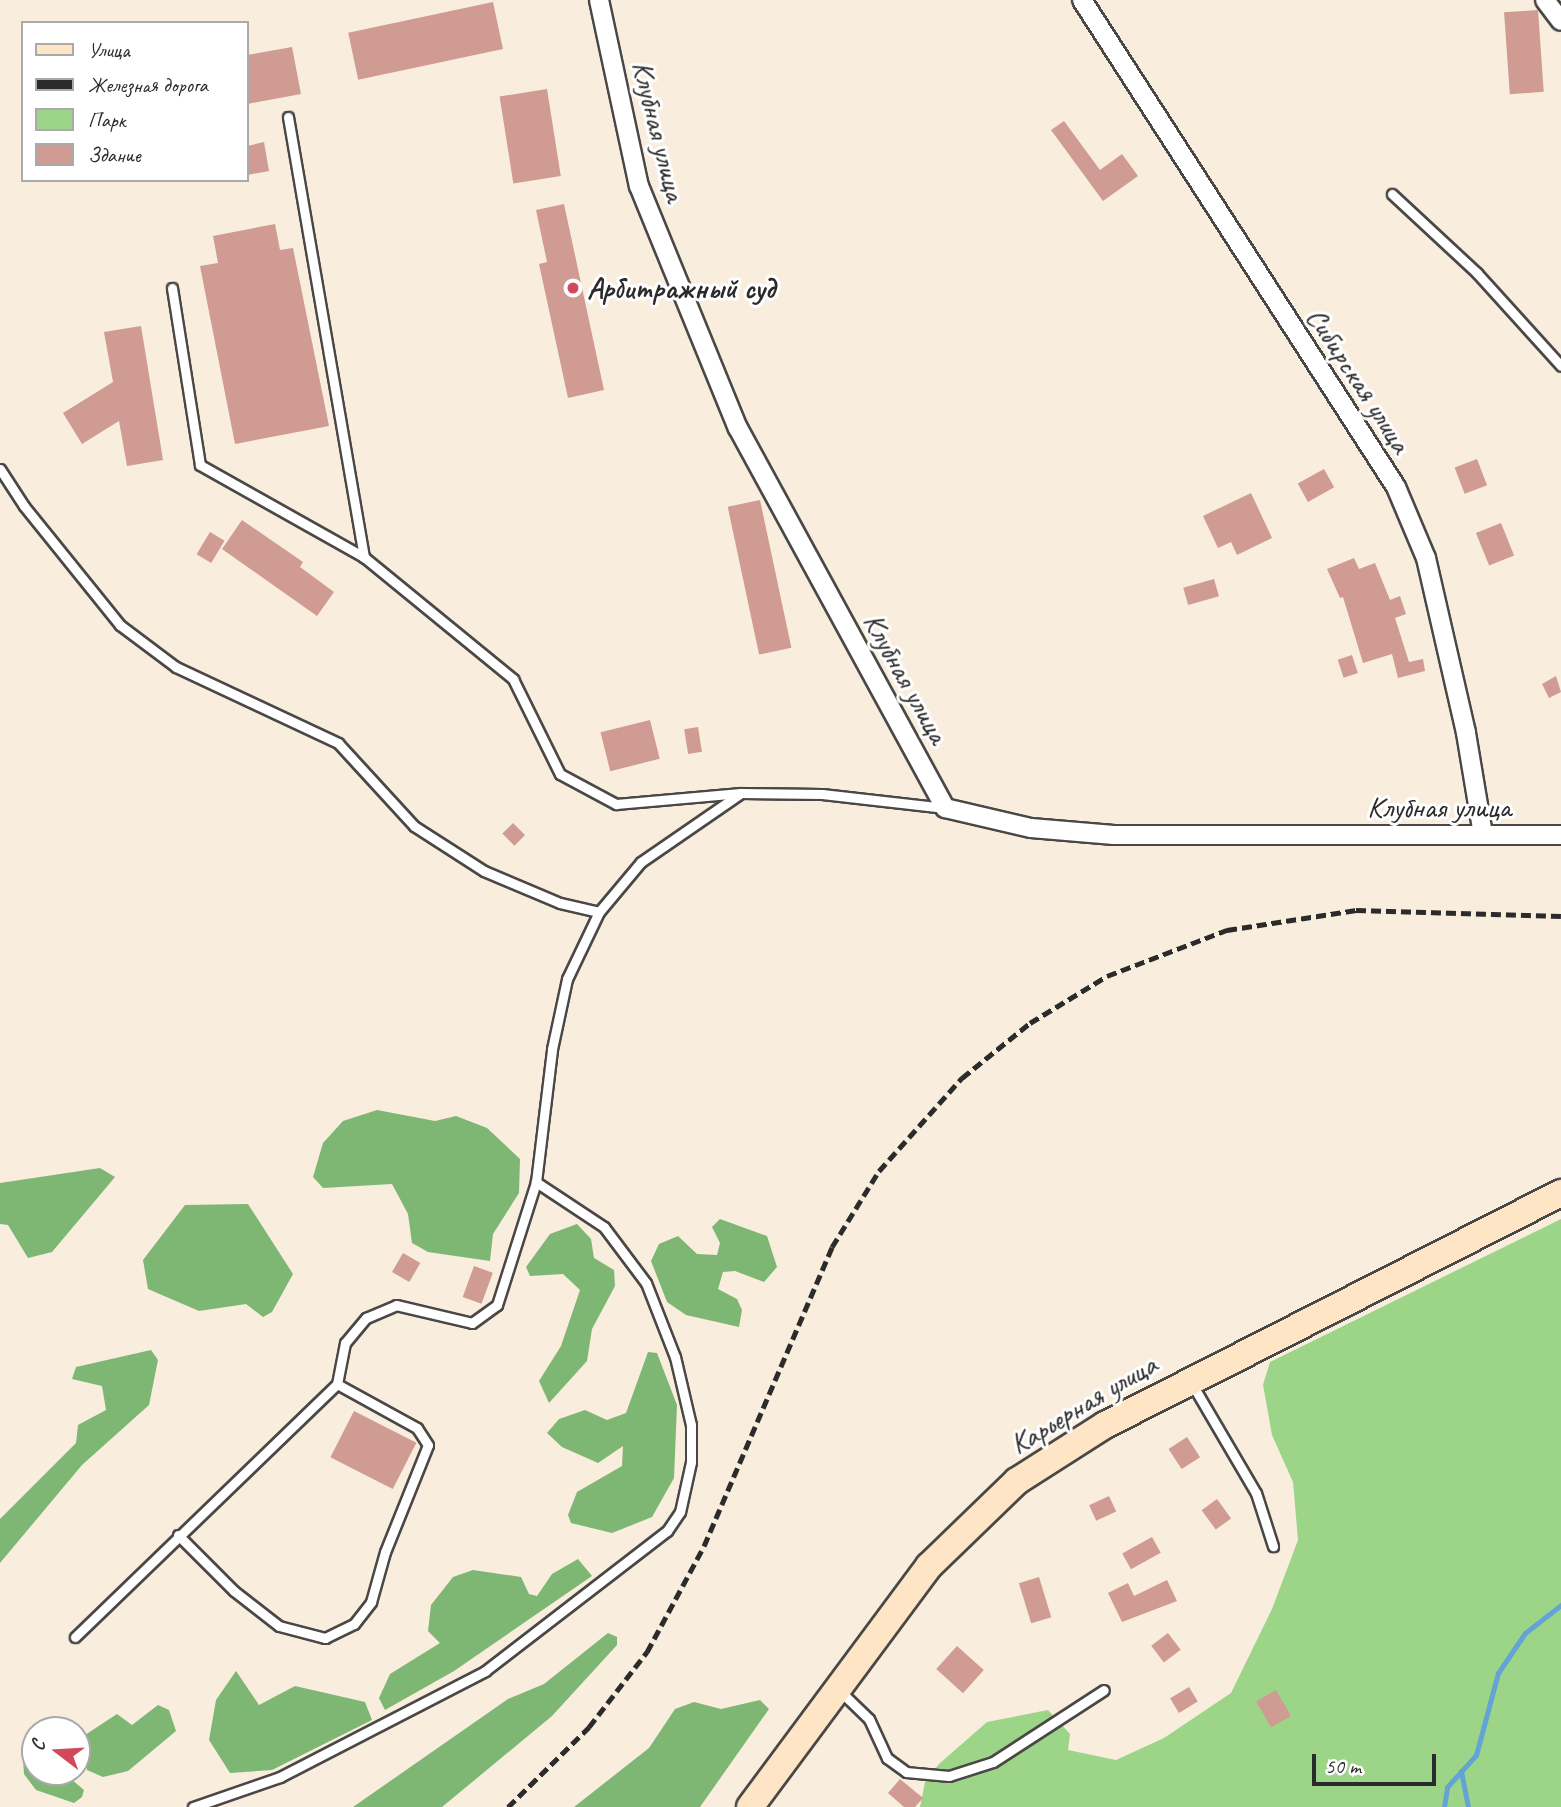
<!DOCTYPE html>
<html>
<head>
<meta charset="utf-8">
<style>
  body { margin:0 }
  #map { position:relative; width:1561px; height:1807px; overflow:hidden; background:#f9eddd; font-family:Caveat,sans-serif }
  div>[style] { position:absolute }
  [style*='--x'] { left:calc(var(--x)*1px); top:calc(var(--y)*1px); width:calc(var(--w)*1px); rotate:calc(var(--a)*1deg) }
  .green>* { inset:0; background:#9dd588 }
  .forest>* { inset:0; background:#7eb674 }
  .stream>* { height:5px; margin:-2.5px; padding:0 2.5px; transform-origin:2.5px; border-radius:2.5px; background:#64a3d6 }
  .building>* { inset:0; background:#cf9b93; transform-origin:0 0 }
  .roads { filter:drop-shadow(2px 0 #4a4846) drop-shadow(-2px 0 #4a4846) drop-shadow(0 2px #4a4846) drop-shadow(0 -2px #4a4846) }
  .lane>* { height:9px; margin:-4.5px; padding:0 4.5px; transform-origin:4.5px; border-radius:4.5px; background:#fff }
  .street>* { height:18px; margin:-9px; padding:0 9px; transform-origin:9px; border-radius:9px; background:#fff }
  .secondary>* { height:26px; margin:-13px; padding:0 13px; transform-origin:13px; border-radius:13px; background:#fde5c5 }
  .rail>* { height:5px; margin-top:-2.5px; transform-origin:0; background:repeating-linear-gradient(90deg,#2b2b2b 0 10px,transparent 0 15px) }
  .dots>* { width:19px; height:19px; translate:-50% -50%; box-sizing:border-box; border:4px solid #fff; border-radius:50% }
  span { translate:-50% -50%; white-space:nowrap; text-align:center; line-height:1.15; -webkit-text-stroke:6px #fff; paint-order:stroke }
  .street-label { font-size:30px; color:#2b2b2b }
  .poi-label { font-size:30px; color:#2b2b2b; font-weight:700 }
  .left { translate:0 -50%; text-align:left }
  .legend { position:absolute; left:21px; top:21px; width:228px; height:161px; box-sizing:border-box; background:#fff; border:2px solid #aaa; margin:0; padding:9px 12px; list-style:none; font-size:21px; color:#2b2b2b }
  .legend li { display:flex; align-items:center; gap:14px; height:35px }
  .legend b { width:35px; border:2px solid #aaa }
  .north { position:absolute; left:21px; top:1716px; width:70px; height:70px; box-sizing:border-box; background:#fff; border:2px solid #aaa; border-radius:50%; rotate:287deg; font-size:19px; font-weight:700; line-height:28px; text-align:center; color:#2b2b2b }
  .north::after { content:''; display:block; margin:auto; width:24px; height:32px; background:#d1495b; clip-path:polygon(50% 0,100% 100%,50% 72%,0 100%) }
  .scale { position:absolute; left:1312px; top:1754px; width:124px; height:32px; box-sizing:border-box; border:4px solid #2b2b2b; border-top:0; padding-left:9px; font-size:21px; line-height:24px; white-space:nowrap; color:#2b2b2b; -webkit-text-stroke:5px #fff; paint-order:stroke }
</style>
</head>
<body>
<div id="map">
  <div class="green">
    <div style="clip-path:polygon(1561px 1219px,1561px 1807px,920px 1807px,925px 1782px,939px 1764px,987px 1722px,1048px 1710px,1070px 1734px,1068px 1750px,1116px 1760px,1164px 1738px,1231px 1693px,1272px 1609px,1298px 1540px,1293px 1482px,1272px 1435px,1263px 1385px,1270px 1362px)"></div>
  </div>
  <div class="forest">
    <div style="clip-path:polygon(377px 1110px,435px 1121px,456px 1116px,487px 1128px,520px 1159px,519px 1193px,493px 1234px,490px 1261px,428px 1252px,412px 1243px,408px 1214px,392px 1184px,323px 1188px,313px 1177px,323px 1143px,343px 1121px)"></div>
    <div style="clip-path:polygon(100px 1168px,115px 1177px,52px 1252px,28px 1258px,8px 1225px,0 1224px,0 1183px)"></div>
    <div style="clip-path:polygon(248px 1204px,293px 1274px,272px 1312px,263px 1317px,246px 1304px,199px 1311px,148px 1289px,143px 1260px,185px 1205px)"></div>
    <div style="clip-path:polygon(720px 1219px,767px 1236px,777px 1267px,764px 1282px,735px 1271px,723px 1272px,718px 1289px,737px 1299px,742px 1310px,739px 1327px,686px 1315px,667px 1302px,651px 1261px,659px 1244px,678px 1236px,697px 1254px,717px 1255px,720px 1243px,712px 1227px)"></div>
    <div style="clip-path:polygon(577px 1224px,591px 1239px,594px 1258px,614px 1270px,615px 1286px,592px 1329px,587px 1361px,549px 1403px,539px 1381px,561px 1346px,580px 1290px,563px 1274px,530px 1276px,526px 1267px,550px 1234px)"></div>
    <div style="clip-path:polygon(151px 1350px,158px 1360px,149px 1405px,82px 1465px,0 1563px,0 1519px,76px 1443px,78px 1425px,106px 1410px,102px 1386px,72px 1379px,76px 1367px)"></div>
    <div style="clip-path:polygon(648px 1352px,657px 1353px,677px 1405px,674px 1478px,652px 1517px,612px 1533px,571px 1523px,568px 1515px,577px 1492px,622px 1466px,623px 1446px,598px 1463px,562px 1447px,547px 1433px,559px 1419px,585px 1410px,607px 1420px,626px 1413px)"></div>
    <div style="clip-path:polygon(578px 1559px,592px 1576px,454px 1671px,385px 1710px,379px 1698px,390px 1674px,440px 1643px,428px 1631px,431px 1605px,453px 1577px,473px 1570px,521px 1577px,529px 1594px,537px 1596px,552px 1574px)"></div>
    <div style="clip-path:polygon(608px 1633px,617px 1637px,617px 1645px,552px 1716px,442px 1807px,353px 1807px,508px 1699px,544px 1684px)"></div>
    <div style="clip-path:polygon(236px 1671px,259px 1705px,295px 1686px,365px 1702px,372px 1720px,272px 1770px,230px 1773px,209px 1740px,216px 1700px)"></div>
    <div style="clip-path:polygon(760px 1700px,769px 1709px,700px 1807px,574px 1807px,649px 1748px,675px 1709px,694px 1702px,721px 1709px)"></div>
    <div style="clip-path:polygon(158px 1705px,169px 1710px,176px 1731px,128px 1771px,103px 1777px,87px 1770px,82px 1737px,117px 1714px,132px 1725px)"></div>
    <div style="clip-path:polygon(35px 1743px,35px 1772px,63px 1772px,84px 1790px,82px 1797px,74px 1803px,36px 1790px,24px 1774px,23px 1760px)"></div>
  </div>
  <div class="stream">
    <div style="--x:1461;--y:1771;--w:37;--a:79"></div>
    <div style="--x:1444;--y:1807;--w:20;--a:-81"></div>
    <div style="--x:1447;--y:1787;--w:43;--a:-47.8"></div>
    <div style="--x:1476;--y:1755;--w:85;--a:-75"></div>
    <div style="--x:1498;--y:1673;--w:48;--a:-56"></div>
    <div style="--x:1525;--y:1633;--w:46;--a:-37.9"></div>
  </div>
  <div class="building">
    <div style="left:493px;top:2px;width:48px;height:148px;rotate:78deg"></div>
    <div style="left:1538px;top:10px;width:82px;height:34px;rotate:86deg"></div>
    <div style="clip-path:polygon(292px 47px,301px 94px,247px 104px,247px 55px)"></div>
    <div style="left:547px;top:89px;width:88px;height:48px;rotate:81deg"></div>
    <div style="clip-path:polygon(1064px 121px,1100px 170px,1122px 154px,1138px 176px,1103px 201px,1051px 130px)"></div>
    <div style="clip-path:polygon(264px 142px,269px 171px,247px 175px,247px 146px)"></div>
    <div style="clip-path:polygon(564px 204px,604px 390px,568px 398px,539px 264px,547px 262px,536px 210px)"></div>
    <div style="clip-path:polygon(275px 224px,280px 250px,293px 248px,329px 426px,235px 444px,200px 266px,218px 263px,213px 236px)"></div>
    <div style="clip-path:polygon(141px 326px,163px 460px,127px 466px,119px 421px,82px 444px,63px 413px,113px 382px,104px 332px)"></div>
    <div style="left:1477px;top:459px;width:28px;height:24px;rotate:69deg"></div>
    <div style="left:1324px;top:469px;width:21px;height:30px;rotate:61deg"></div>
    <div style="clip-path:polygon(1251px 493px,1272px 538px,1237px 555px,1231px 542px,1218px 548px,1203px 516px)"></div>
    <div style="left:760px;top:500px;width:151px;height:33px;rotate:78deg"></div>
    <div style="clip-path:polygon(242px 520px,303px 562px,300px 567px,334px 592px,317px 616px,222px 549px)"></div>
    <div style="left:1501px;top:523px;width:35px;height:27px;rotate:68deg"></div>
    <div style="left:210px;top:532px;width:17px;height:26px;rotate:31deg"></div>
    <div style="clip-path:polygon(1354px 558px,1359px 569px,1375px 563px,1390px 600px,1400px 596px,1406px 614px,1395px 618px,1409px 662px,1423px 659px,1425px 671px,1398px 678px,1392px 654px,1363px 663px,1343px 597px,1340px 598px,1327px 569px)"></div>
    <div style="left:1214px;top:579px;width:18px;height:32px;rotate:74deg"></div>
    <div style="left:1352px;top:655px;width:19px;height:15px;rotate:72deg"></div>
    <div style="clip-path:polygon(1556px 676px,1561px 692px,1549px 698px,1542px 684px)"></div>
    <div style="left:650px;top:720px;width:40px;height:51px;rotate:76deg"></div>
    <div style="left:698px;top:727px;width:25px;height:14px;rotate:81deg"></div>
    <div style="left:513px;top:823px;width:17px;height:15px;rotate:45deg"></div>
    <div style="left:403px;top:1253px;width:20px;height:22px;rotate:30deg"></div>
    <div style="left:474px;top:1266px;width:20px;height:33px;rotate:20deg"></div>
    <div style="left:354px;top:1411px;width:70px;height:52px;rotate:27deg"></div>
    <div style="left:1187px;top:1437px;width:24px;height:22px;rotate:57deg"></div>
    <div style="left:1109px;top:1496px;width:17px;height:22px;rotate:65deg"></div>
    <div style="left:1217px;top:1499px;width:24px;height:19px;rotate:54deg"></div>
    <div style="left:1152px;top:1537px;width:18px;height:34px;rotate:61deg"></div>
    <div style="left:1039px;top:1577px;width:42px;height:21px;rotate:73deg"></div>
    <div style="clip-path:polygon(1167px 1580px,1177px 1601px,1122px 1622px,1108px 1593px,1128px 1583px,1134px 1596px)"></div>
    <div style="left:1168px;top:1633px;width:21px;height:21px;rotate:53deg"></div>
    <div style="left:957px;top:1646px;width:36px;height:31px;rotate:42deg"></div>
    <div style="left:1189px;top:1687px;width:17px;height:22px;rotate:59deg"></div>
    <div style="left:1276px;top:1690px;width:30px;height:23px;rotate:60deg"></div>
    <div style="clip-path:polygon(900px 1779px,923px 1798px,915px 1807px,904px 1807px,888px 1793px)"></div>
  </div>
  <div class="roads">
    <div class="lane">
      <div style="--x:288;--y:117;--w:447;--a:80.2"></div>
      <div style="--x:1392;--y:194;--w:116;--a:42.9"></div>
      <div style="--x:1477;--y:273;--w:125;--a:47.9"></div>
      <div style="--x:172;--y:288;--w:179;--a:81"></div>
      <div style="--x:200;--y:465;--w:188;--a:29.3"></div>
      <div style="--x:364;--y:557;--w:193;--a:39.3"></div>
      <div style="--x:513;--y:679;--w:106;--a:63.7"></div>
      <div style="--x:560;--y:774;--w:64;--a:28.2"></div>
      <div style="--x:616;--y:804;--w:125;--a:-5"></div>
      <div style="--x:741;--y:793;--w:81;--a:0.7"></div>
      <div style="--x:822;--y:794;--w:124;--a:6.5"></div>
      <div style="--x:0;--y:469;--w:44;--a:57"></div>
      <div style="--x:24;--y:506;--w:153;--a:51.1"></div>
      <div style="--x:120;--y:625;--w:70;--a:36.9"></div>
      <div style="--x:176;--y:667;--w:179;--a:25.1"></div>
      <div style="--x:338;--y:743;--w:113;--a:47.5"></div>
      <div style="--x:414;--y:826;--w:83;--a:32.7"></div>
      <div style="--x:484;--y:871;--w:82;--a:22.8"></div>
      <div style="--x:560;--y:903;--w:40;--a:13"></div>
      <div style="--x:1192;--y:1384;--w:126;--a:59.6"></div>
      <div style="--x:1256;--y:1493;--w:56;--a:72.2"></div>
      <div style="--x:178;--y:1535;--w:79;--a:45"></div>
      <div style="--x:234;--y:1591;--w:57;--a:37.9"></div>
      <div style="--x:279;--y:1626;--w:48;--a:14.6"></div>
      <div style="--x:325;--y:1638;--w:32;--a:-26"></div>
      <div style="--x:354;--y:1624;--w:28;--a:-52"></div>
      <div style="--x:371;--y:1602;--w:52;--a:-74.4"></div>
      <div style="--x:385;--y:1552;--w:115;--a:-68.1"></div>
      <div style="--x:428;--y:1445;--w:20;--a:-123"></div>
      <div style="--x:417;--y:1428;--w:91;--a:-151.2"></div>
      <div style="--x:337;--y:1384;--w:42;--a:-79"></div>
      <div style="--x:345;--y:1343;--w:33;--a:-50"></div>
      <div style="--x:366;--y:1318;--w:33;--a:-23"></div>
      <div style="--x:396;--y:1305;--w:78;--a:13.3"></div>
      <div style="--x:472;--y:1323;--w:31;--a:-36"></div>
      <div style="--x:497;--y:1305;--w:129;--a:-72.4"></div>
      <div style="--x:536;--y:1182;--w:134;--a:-83.1"></div>
      <div style="--x:552;--y:1049;--w:72;--a:-77.9"></div>
      <div style="--x:567;--y:979;--w:74;--a:-64.5"></div>
      <div style="--x:599;--y:912;--w:65;--a:-50"></div>
      <div style="--x:641;--y:862;--w:121;--a:-34.6"></div>
      <div style="--x:75;--y:1637;--w:364;--a:-44"></div>
      <div style="--x:839;--y:1690;--w:42;--a:44"></div>
      <div style="--x:869;--y:1719;--w:43;--a:65.2"></div>
      <div style="--x:887;--y:1758;--w:24;--a:36"></div>
      <div style="--x:906;--y:1772;--w:43;--a:5.3"></div>
      <div style="--x:949;--y:1776;--w:46;--a:-17.7"></div>
      <div style="--x:993;--y:1762;--w:132;--a:-33"></div>
      <div style="--x:193;--y:1807;--w:92;--a:-19"></div>
      <div style="--x:280;--y:1777;--w:231;--a:-27.3"></div>
      <div style="--x:485;--y:1671;--w:230;--a:-37.6"></div>
      <div style="--x:667;--y:1531;--w:23;--a:-56"></div>
      <div style="--x:680;--y:1512;--w:51;--a:-77.6"></div>
      <div style="--x:691;--y:1462;--w:37;--a:-90"></div>
      <div style="--x:691;--y:1425;--w:70;--a:-103.2"></div>
      <div style="--x:675;--y:1357;--w:79;--a:-111.4"></div>
      <div style="--x:646;--y:1283;--w:70;--a:-126.9"></div>
      <div style="--x:604;--y:1227;--w:82;--a:-146.5"></div>
    </div>
    <div class="street">
      <div style="--x:599;--y:0;--w:190;--a:77.9"></div>
      <div style="--x:639;--y:186;--w:261;--a:67.8"></div>
      <div style="--x:738;--y:428;--w:433;--a:61.4"></div>
      <div style="--x:945;--y:808;--w:88;--a:13.1"></div>
      <div style="--x:1031;--y:828;--w:83;--a:4.8"></div>
      <div style="--x:1114;--y:835;--w:447;--a:0"></div>
      <div style="--x:1082;--y:0;--w:579;--a:57.19"></div>
      <div style="--x:1396;--y:487;--w:77;--a:67.1"></div>
      <div style="--x:1426;--y:558;--w:180;--a:77.1"></div>
      <div style="--x:1466;--y:733;--w:103;--a:80.5"></div>
      <div style="--x:1545;--y:0;--w:26;--a:53"></div>
    </div>
    <div class="secondary">
      <div style="--x:750;--y:1807;--w:300;--a:-53.4"></div>
      <div style="--x:929;--y:1566;--w:122;--a:-44"></div>
      <div style="--x:1017;--y:1481;--w:104;--a:-32.5"></div>
      <div style="--x:1105;--y:1425;--w:512;--a:-26.97"></div>
    </div>
  </div>
  <div class="rail">
    <div style="--x:508;--y:1807;--w:114;--a:-44.6"></div>
    <div style="--x:589;--y:1727;--w:95;--a:-52.3"></div>
    <div style="--x:647;--y:1652;--w:120;--a:-61.7"></div>
    <div style="--x:704;--y:1546;--w:325;--a:-66.8"></div>
    <div style="--x:832;--y:1247;--w:89;--a:-58.3"></div>
    <div style="--x:879;--y:1171;--w:125;--a:-48.3"></div>
    <div style="--x:962;--y:1078;--w:87;--a:-39"></div>
    <div style="--x:1030;--y:1023;--w:90;--a:-31.4"></div>
    <div style="--x:1107;--y:976;--w:129;--a:-21"></div>
    <div style="--x:1227;--y:930;--w:131;--a:-8.8"></div>
    <div style="--x:1356;--y:910;--w:205;--a:1.7"></div>
  </div>
  <div class="dots">
    <div style="left:573px;top:288px;background:#d1495b"></div>
  </div>
  <div class="street-label">
    <span style="left:659px;top:131px;rotate:76deg">Клубная улица</span>
    <span style="left:1359px;top:380px;rotate:57deg">Сибирская улица</span>
    <span style="left:906px;top:678px;rotate:61deg">Клубная улица</span>
    <span style="left:1439px;top:807px">Клубная улица</span>
    <span style="left:1083px;top:1404px;rotate:-31deg">Карьерная улица</span>
  </div>
  <div class="poi-label">
    <span class="left" style="left:587px;top:288px">Арбитражный суд</span>
  </div>
  <ul class="legend">
  <li><b style="height:9px;background:#fde5c5"></b>Улица</li>
  <li><b style="height:9px;background:#2b2b2b"></b>Железная дорога</li>
  <li><b style="height:19px;background:#9dd588"></b>Парк</li>
  <li><b style="height:19px;background:#cf9b93"></b>Здание</li>
  </ul>
  <div class="north">С</div>
  <div class="scale">50 m</div>
</div>
</body>
</html>
